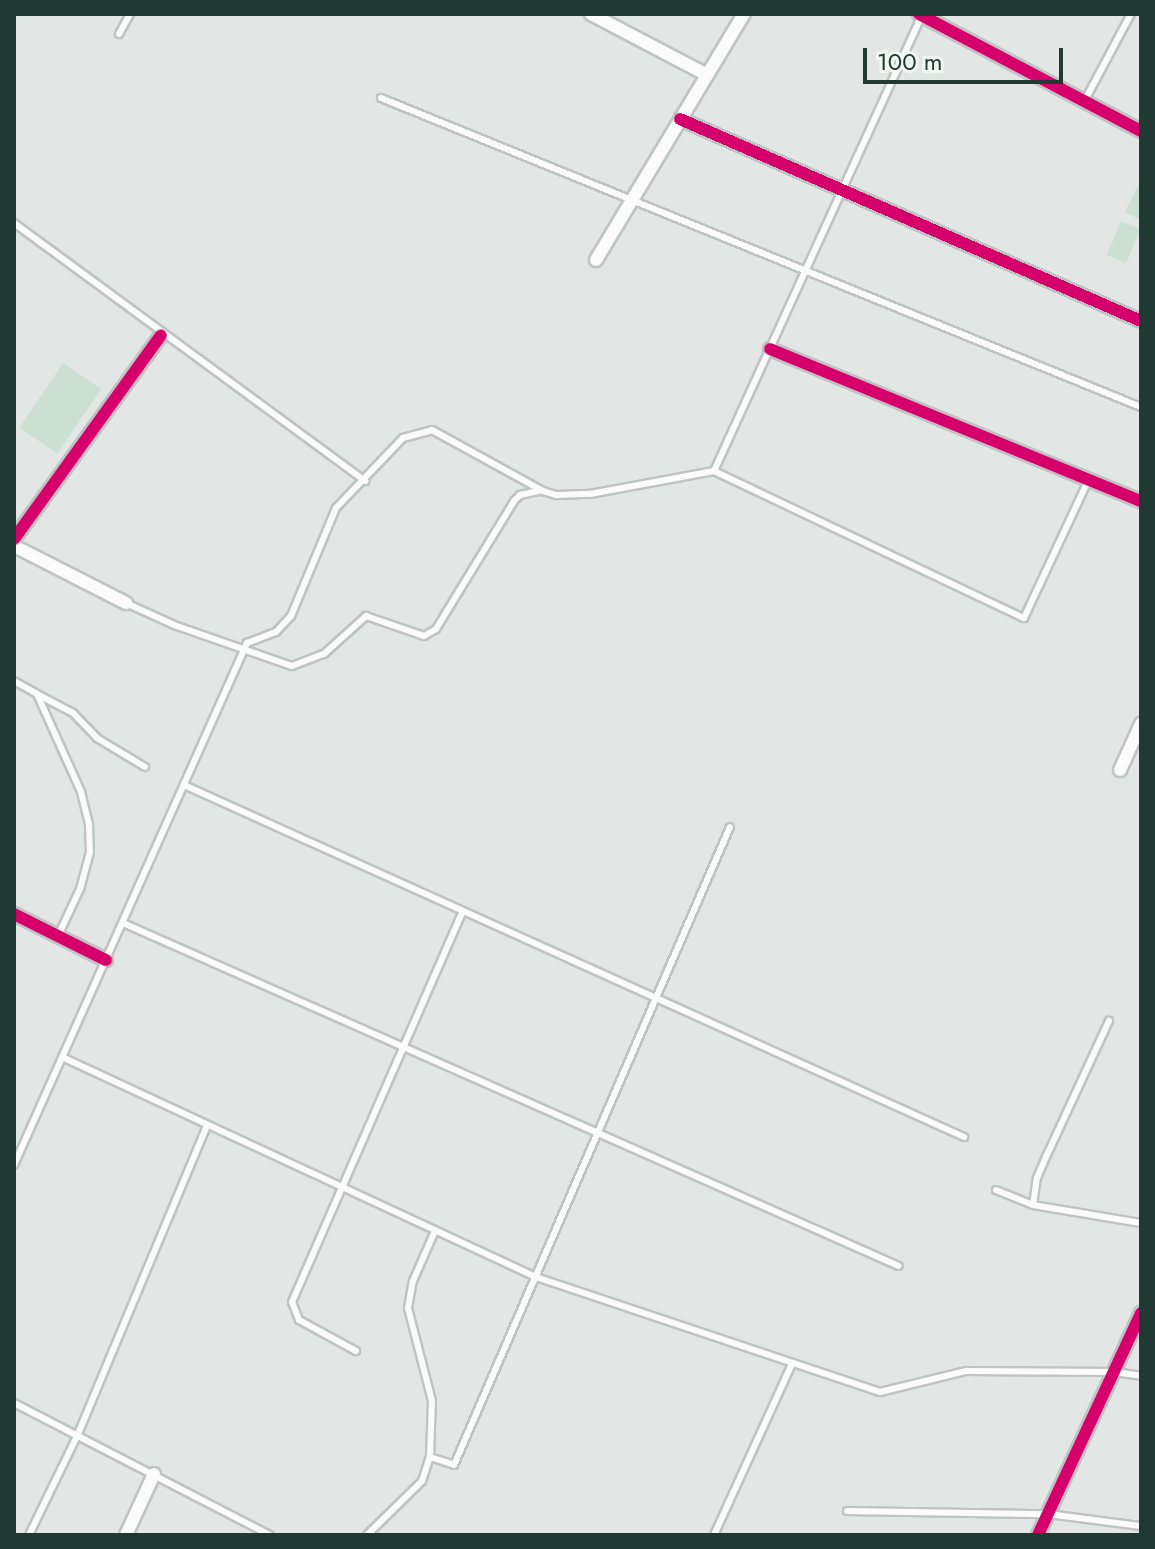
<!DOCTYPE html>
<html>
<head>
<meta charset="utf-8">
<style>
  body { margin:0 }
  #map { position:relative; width:1155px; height:1549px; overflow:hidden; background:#e2e7e5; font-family:Jost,sans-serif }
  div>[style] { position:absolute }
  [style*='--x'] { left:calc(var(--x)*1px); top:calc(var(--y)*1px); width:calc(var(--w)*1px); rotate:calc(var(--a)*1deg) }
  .green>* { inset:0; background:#cbe0d2; transform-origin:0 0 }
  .roads { filter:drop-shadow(2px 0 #bfc4c2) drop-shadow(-2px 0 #bfc4c2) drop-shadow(0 2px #bfc4c2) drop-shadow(0 -2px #bfc4c2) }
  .service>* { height:6px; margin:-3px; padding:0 3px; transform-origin:3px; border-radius:3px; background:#fbfbfb }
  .minor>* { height:12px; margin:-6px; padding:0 6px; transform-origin:6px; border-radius:6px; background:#fbfbfb }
  .cycleway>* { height:12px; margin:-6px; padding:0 6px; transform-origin:6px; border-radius:6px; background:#d6006c }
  span { translate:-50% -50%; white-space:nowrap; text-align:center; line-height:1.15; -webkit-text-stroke:6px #eff7f3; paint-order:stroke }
  .frame { position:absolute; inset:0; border:16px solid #213933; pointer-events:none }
  .scale { position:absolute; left:863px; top:48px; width:200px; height:36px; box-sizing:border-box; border:4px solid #213933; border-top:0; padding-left:10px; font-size:24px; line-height:28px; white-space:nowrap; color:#213933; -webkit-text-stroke:6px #eff7f3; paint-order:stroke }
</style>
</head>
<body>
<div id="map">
  <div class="green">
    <div style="clip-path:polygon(1138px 186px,1141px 187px,1141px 220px,1125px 212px)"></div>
    <div style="left:1121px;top:221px;width:21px;height:37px;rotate:23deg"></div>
    <div style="left:63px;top:363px;width:46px;height:78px;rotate:34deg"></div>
  </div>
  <div class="roads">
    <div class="service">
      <div style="--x:119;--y:34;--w:23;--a:-61"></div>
      <div style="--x:381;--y:98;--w:820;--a:22.13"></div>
      <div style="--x:1085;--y:100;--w:98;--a:-61.9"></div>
      <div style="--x:14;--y:223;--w:436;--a:36.3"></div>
      <div style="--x:714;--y:471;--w:343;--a:25.4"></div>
      <div style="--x:1024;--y:618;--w:151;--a:-65"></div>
      <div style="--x:126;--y:603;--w:53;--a:24.6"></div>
      <div style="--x:174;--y:625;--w:125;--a:19.2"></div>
      <div style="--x:292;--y:666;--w:34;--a:-21"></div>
      <div style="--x:324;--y:654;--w:57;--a:-42.1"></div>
      <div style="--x:366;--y:616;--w:61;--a:19"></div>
      <div style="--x:424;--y:636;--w:14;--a:-30"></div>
      <div style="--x:436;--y:629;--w:150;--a:-58.6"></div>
      <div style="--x:514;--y:501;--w:8;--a:-45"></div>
      <div style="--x:520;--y:495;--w:19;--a:-12"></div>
      <div style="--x:14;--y:681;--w:26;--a:29"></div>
      <div style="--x:37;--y:694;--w:107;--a:65.8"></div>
      <div style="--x:81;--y:792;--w:34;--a:76"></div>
      <div style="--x:89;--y:825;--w:27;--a:88"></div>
      <div style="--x:90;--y:852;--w:38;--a:105"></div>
      <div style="--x:80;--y:889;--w:52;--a:115.1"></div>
      <div style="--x:37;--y:694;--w:41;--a:27.8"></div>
      <div style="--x:73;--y:713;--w:35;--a:46"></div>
      <div style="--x:97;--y:738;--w:56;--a:31.1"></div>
      <div style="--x:184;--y:785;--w:856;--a:24.29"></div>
      <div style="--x:123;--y:923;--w:848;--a:23.85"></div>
      <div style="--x:62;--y:1057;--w:523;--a:24.9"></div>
      <div style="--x:536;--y:1277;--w:363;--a:18.5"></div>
      <div style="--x:880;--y:1392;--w:89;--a:-13.7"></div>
      <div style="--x:966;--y:1371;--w:148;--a:0.4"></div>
      <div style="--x:1114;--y:1372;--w:27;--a:8"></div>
      <div style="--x:14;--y:1165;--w:572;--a:-65.95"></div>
      <div style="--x:247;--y:643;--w:31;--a:-21"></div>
      <div style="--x:276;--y:632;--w:22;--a:-47"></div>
      <div style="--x:291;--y:616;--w:117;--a:-67.4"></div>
      <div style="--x:336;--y:508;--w:97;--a:-46.3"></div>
      <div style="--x:403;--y:438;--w:30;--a:-15"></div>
      <div style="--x:432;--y:430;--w:127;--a:28.8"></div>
      <div style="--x:543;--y:491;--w:14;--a:17"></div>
      <div style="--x:556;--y:495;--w:34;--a:-2"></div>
      <div style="--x:590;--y:494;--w:126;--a:-10.5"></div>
      <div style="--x:714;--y:471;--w:501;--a:-65.48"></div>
      <div style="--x:996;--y:1190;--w:40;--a:22"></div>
      <div style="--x:1033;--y:1205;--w:109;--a:9.5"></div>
      <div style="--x:1033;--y:1205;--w:27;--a:-82"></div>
      <div style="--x:1037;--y:1178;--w:25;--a:-67"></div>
      <div style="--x:1047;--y:1155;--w:148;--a:-65.2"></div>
      <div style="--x:356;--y:1351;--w:65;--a:-151.5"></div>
      <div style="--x:299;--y:1320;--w:19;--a:-111"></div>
      <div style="--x:292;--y:1302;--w:427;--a:-66.4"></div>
      <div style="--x:14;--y:1403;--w:288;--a:27.3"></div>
      <div style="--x:430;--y:1457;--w:25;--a:18"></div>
      <div style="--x:454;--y:1465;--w:695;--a:-66.61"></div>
      <div style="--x:847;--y:1511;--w:201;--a:0.9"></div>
      <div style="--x:1048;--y:1514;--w:94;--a:7.4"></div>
      <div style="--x:29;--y:1535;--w:112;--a:-64.1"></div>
      <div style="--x:78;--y:1434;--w:334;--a:-67.3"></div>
      <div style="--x:367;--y:1535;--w:77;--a:-44.5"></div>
      <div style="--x:422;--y:1481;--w:25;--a:-72"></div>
      <div style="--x:430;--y:1457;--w:56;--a:-88"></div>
      <div style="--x:432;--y:1401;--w:96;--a:-104.5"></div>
      <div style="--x:408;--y:1308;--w:27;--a:-80"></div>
      <div style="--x:413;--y:1281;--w:55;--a:-66.3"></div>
      <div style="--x:714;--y:1535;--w:188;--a:-65.5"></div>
    </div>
    <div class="minor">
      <div style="--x:591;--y:14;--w:131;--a:27.7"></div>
      <div style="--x:919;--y:14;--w:251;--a:27.8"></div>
      <div style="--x:680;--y:119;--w:503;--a:23.66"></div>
      <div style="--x:596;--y:260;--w:287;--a:-59"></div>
      <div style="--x:770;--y:349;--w:401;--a:22.3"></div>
      <div style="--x:14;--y:539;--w:251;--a:-54.2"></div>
      <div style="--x:14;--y:546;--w:126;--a:27"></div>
      <div style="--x:1120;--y:770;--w:51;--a:-65.5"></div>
      <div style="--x:14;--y:914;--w:103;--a:26.6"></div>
      <div style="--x:126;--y:1535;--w:67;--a:-65.3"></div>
      <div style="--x:1038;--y:1535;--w:245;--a:-65.1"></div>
    </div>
  </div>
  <div class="cycleway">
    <div style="--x:919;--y:14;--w:251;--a:27.8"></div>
    <div style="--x:680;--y:119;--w:503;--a:23.66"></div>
    <div style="--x:770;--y:349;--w:401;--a:22.3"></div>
    <div style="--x:14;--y:539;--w:251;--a:-54.2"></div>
    <div style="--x:14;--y:914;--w:103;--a:26.6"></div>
    <div style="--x:1038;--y:1535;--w:245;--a:-65.1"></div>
  </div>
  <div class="frame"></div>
  <div class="scale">100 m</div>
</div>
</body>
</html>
